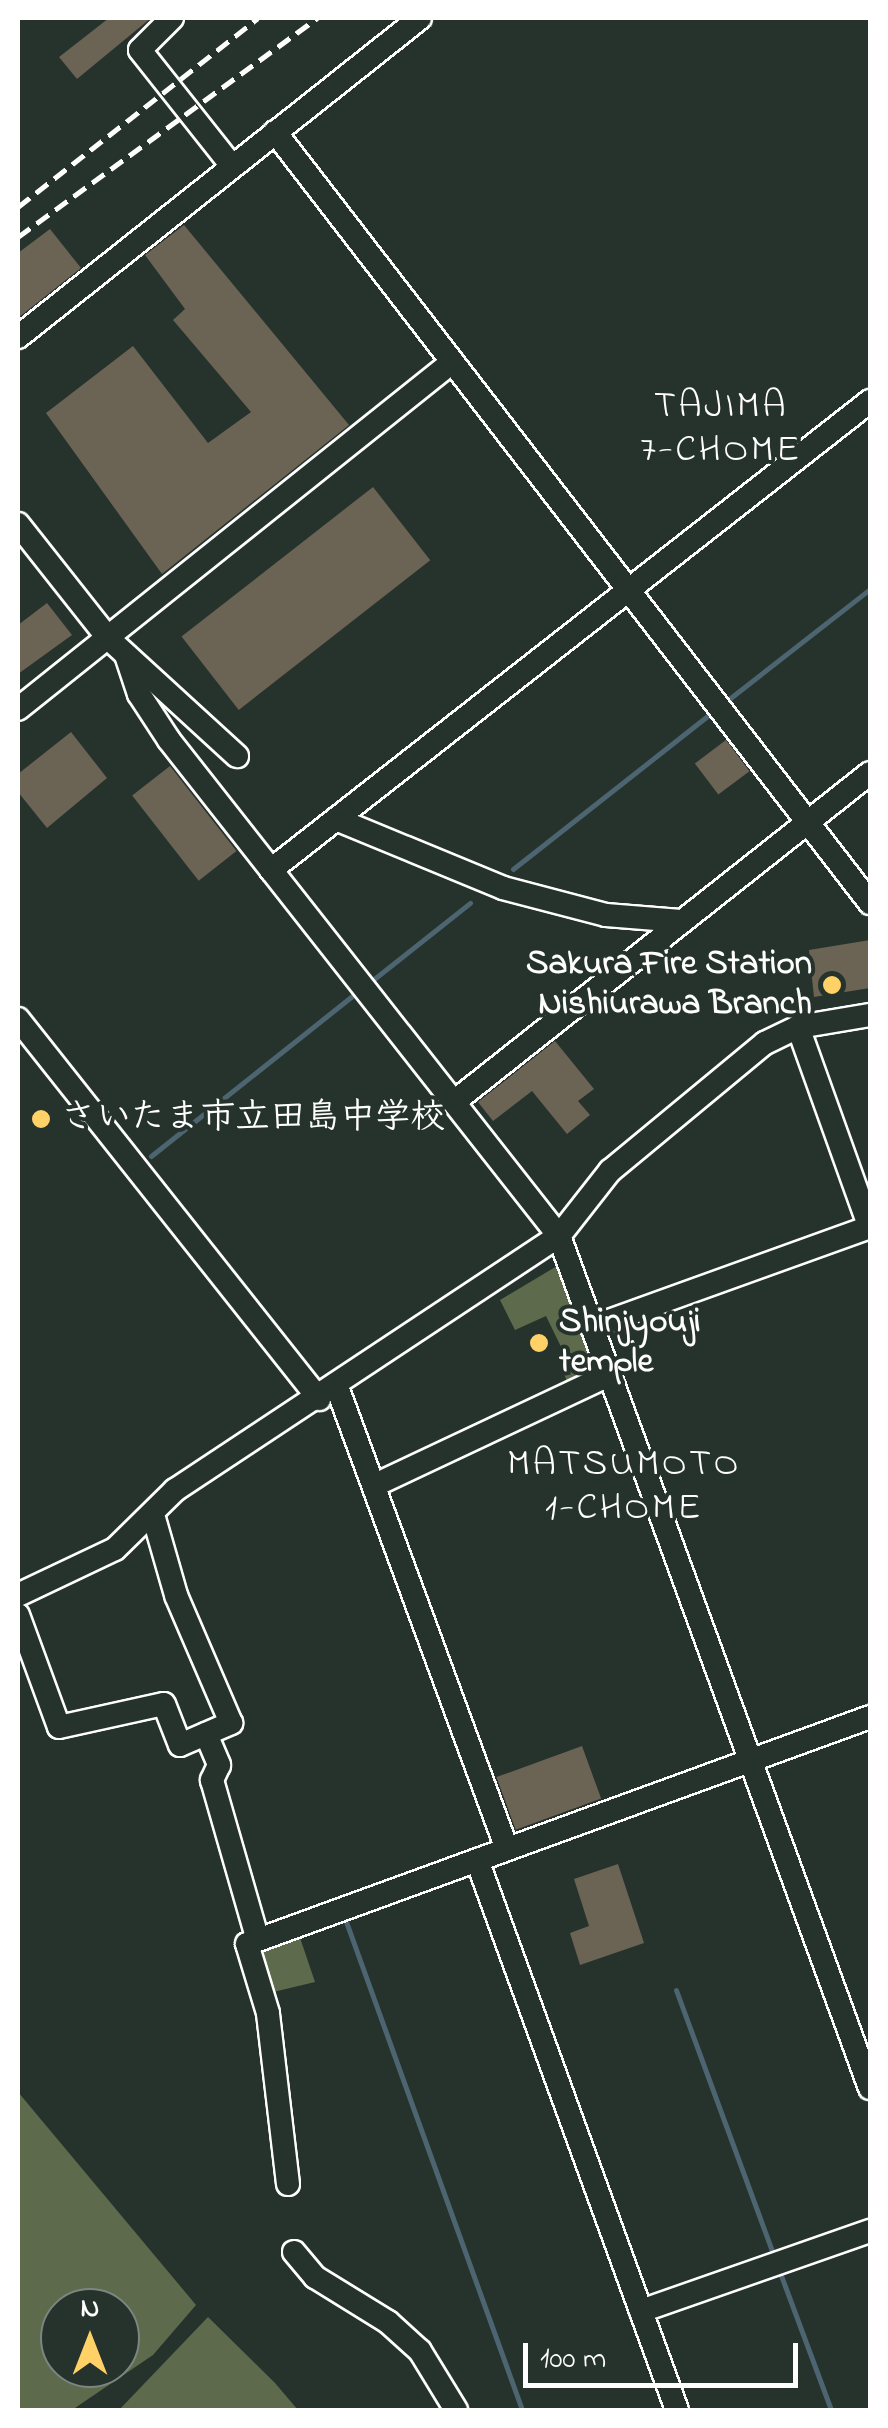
<!DOCTYPE html>
<html>
<head>
<meta charset="utf-8">
<style>
  body { margin:0 }
  #map { position:relative; width:888px; height:2428px; overflow:hidden; background:#26332d; font-family:"Indie Flower","Klee One",sans-serif }
  div>[style] { position:absolute }
  [style*='--x'] { left:calc(var(--x)*1px); top:calc(var(--y)*1px); width:calc(var(--w)*1px); rotate:calc(var(--a)*1deg) }
  .green>* { inset:0; background:#5d6a4c }
  .stream>* { height:5px; margin:-2.5px; padding:0 2.5px; transform-origin:2.5px; border-radius:2.5px; background:#4d6571 }
  .building>* { inset:0; background:#6b6353; transform-origin:0 0 }
  .roads { filter:drop-shadow(2px 0 #fff) drop-shadow(-2px 0 #fff) drop-shadow(0 2px #fff) drop-shadow(0 -2px #fff) }
  .minor>* { height:22px; margin:-11px; padding:0 11px; transform-origin:11px; border-radius:11px; background:#26332d }
  .rail>* { height:5px; margin-top:-2.5px; transform-origin:0; background:repeating-linear-gradient(90deg,#fff 0 15px,transparent 0 23px) }
  .dots>* { width:28px; height:28px; translate:-50% -50%; box-sizing:border-box; border:5px solid #26332d; border-radius:50% }
  span { translate:-50% -50%; white-space:nowrap; text-align:center; line-height:1.15; -webkit-text-stroke:8px #26332d; paint-order:stroke }
  .poi-label { font-size:35px; color:#fff; font-weight:700 }
  .right { translate:-100% -50%; text-align:right }
  .left { translate:0 -50%; text-align:left }
  .neighbourhood-label { font-size:38px; color:#fff; letter-spacing:2.5px }
  .frame { position:absolute; inset:0; border:20px solid #fff; pointer-events:none }
  .north { position:absolute; left:40px; top:2288px; width:100px; height:100px; box-sizing:border-box; background:#26332d; border:2px solid #7d8581; border-radius:50%; rotate:0deg; font-size:28px; font-weight:700; line-height:40px; text-align:center; color:#fff }
  .north::after { content:''; display:block; margin:auto; width:35px; height:45px; background:#ffd166; clip-path:polygon(50% 0,100% 100%,50% 72%,0 100%) }
  .scale { position:absolute; left:523px; top:2343px; width:275px; height:45px; box-sizing:border-box; border:5px solid #fff; border-top:0; padding-left:12px; font-size:30px; line-height:35px; white-space:nowrap; color:#fff; -webkit-text-stroke:8px #26332d; paint-order:stroke }
</style>
</head>
<body>
<div id="map">
  <div class="green">
    <div style="clip-path:polygon(557px 1266px,597px 1363px,597px 1372px,569px 1386px,558px 1360px,565px 1355px,546px 1316px,515px 1330px,500px 1300px)"></div>
    <div style="clip-path:polygon(297px 1929px,315px 1982px,265px 1994px,251px 1946px)"></div>
    <div style="clip-path:polygon(evenodd,18px 2092px,196px 2305px,153px 2355px,72px 2410px,18px 2410px,18px 2092px,60px 2308px,120px 2308px,120px 2368px,60px 2368px,60px 2308px)"></div>
    <div style="clip-path:polygon(208px 2317px,275px 2383px,298px 2410px,119px 2410px)"></div>
  </div>
  <div class="stream">
    <div style="--x:724;--y:703;--w:185;--a:-38"></div>
    <div style="--x:513;--y:869;--w:257;--a:-38.2"></div>
    <div style="--x:369;--y:983;--w:129;--a:-38.4"></div>
    <div style="--x:151;--y:1156;--w:267;--a:-38.5"></div>
    <div style="--x:344;--y:1916;--w:525;--a:70.18"></div>
    <div style="--x:676;--y:1990;--w:287;--a:69.8"></div>
    <div style="--x:779;--y:2270;--w:149;--a:69.6"></div>
  </div>
  <div class="building">
    <div style="clip-path:polygon(109px 18px,151px 18px,77px 79px,59px 57px)"></div>
    <div style="clip-path:polygon(184px 225px,349px 425px,162px 574px,46px 413px,133px 346px,208px 443px,251px 412px,173px 320px,185px 309px,145px 255px)"></div>
    <div style="clip-path:polygon(50px 229px,81px 268px,18px 318px,18px 253px)"></div>
    <div style="left:373px;top:487px;width:93px;height:243px;rotate:52deg"></div>
    <div style="clip-path:polygon(47px 603px,72px 635px,18px 674px,18px 625px)"></div>
    <div style="clip-path:polygon(71px 732px,107px 778px,47px 828px,18px 792px,18px 774px)"></div>
    <div style="left:726px;top:740px;width:39px;height:39px;rotate:53deg"></div>
    <div style="left:170px;top:766px;width:108px;height:48px;rotate:52deg"></div>
    <div style="clip-path:polygon(870px 940px,870px 988px,814px 997px,809px 950px)"></div>
    <div style="clip-path:polygon(555px 1041px,594px 1089px,578px 1101px,590px 1115px,567px 1134px,532px 1091px,493px 1121px,478px 1102px)"></div>
    <div style="left:582px;top:1746px;width:56px;height:91px;rotate:70deg"></div>
    <div style="clip-path:polygon(618px 1864px,644px 1943px,580px 1965px,570px 1933px,589px 1926px,574px 1879px)"></div>
  </div>
  <div class="roads">
    <div class="minor">
      <div style="--x:172;--y:18;--w:45;--a:135"></div>
      <div style="--x:140;--y:50;--w:148;--a:51.6"></div>
      <div style="--x:275;--y:132;--w:974;--a:52.34"></div>
      <div style="--x:18;--y:337;--w:513;--a:-38.43"></div>
      <div style="--x:18;--y:524;--w:145;--a:51.7"></div>
      <div style="--x:108;--y:638;--w:175;--a:42.5"></div>
      <div style="--x:126;--y:655;--w:41;--a:71.6"></div>
      <div style="--x:139;--y:694;--w:55;--a:56.9"></div>
      <div style="--x:169;--y:740;--w:631;--a:51.82"></div>
      <div style="--x:559;--y:1236;--w:907;--a:69.95"></div>
      <div style="--x:18;--y:709;--w:556;--a:-38.64"></div>
      <div style="--x:336;--y:819;--w:181;--a:22.4"></div>
      <div style="--x:503;--y:888;--w:106;--a:14.7"></div>
      <div style="--x:606;--y:915;--w:75;--a:4.6"></div>
      <div style="--x:271;--y:870;--w:761;--a:-38.06"></div>
      <div style="--x:18;--y:1019;--w:485;--a:51.6"></div>
      <div style="--x:798;--y:1027;--w:214;--a:70.3"></div>
      <div style="--x:454;--y:1102;--w:530;--a:-38.34"></div>
      <div style="--x:592;--y:1327;--w:295;--a:-19.8"></div>
      <div style="--x:337;--y:1387;--w:492;--a:69.8"></div>
      <div style="--x:375;--y:1485;--w:259;--a:-25.2"></div>
      <div style="--x:18;--y:1595;--w:107;--a:-25.4"></div>
      <div style="--x:115;--y:1549;--w:84;--a:-44.5"></div>
      <div style="--x:175;--y:1490;--w:460;--a:-33.5"></div>
      <div style="--x:559;--y:1236;--w:83;--a:-51.9"></div>
      <div style="--x:610;--y:1171;--w:201;--a:-39.6"></div>
      <div style="--x:765;--y:1043;--w:37;--a:-26"></div>
      <div style="--x:798;--y:1027;--w:73;--a:-9.5"></div>
      <div style="--x:18;--y:1615;--w:119;--a:69.9"></div>
      <div style="--x:59;--y:1727;--w:107;--a:-12.4"></div>
      <div style="--x:164;--y:1704;--w:44;--a:68.7"></div>
      <div style="--x:180;--y:1745;--w:56;--a:-23.3"></div>
      <div style="--x:231;--y:1723;--w:139;--a:-113.3"></div>
      <div style="--x:176;--y:1595;--w:83;--a:-106"></div>
      <div style="--x:206;--y:1734;--w:34;--a:67"></div>
      <div style="--x:219;--y:1765;--w:17;--a:115"></div>
      <div style="--x:212;--y:1780;--w:166;--a:74"></div>
      <div style="--x:477;--y:1860;--w:585;--a:70.02"></div>
      <div style="--x:288;--y:2184;--w:172;--a:-96.7"></div>
      <div style="--x:268;--y:2013;--w:72;--a:-106.9"></div>
      <div style="--x:247;--y:1944;--w:663;--a:-20.02"></div>
      <div style="--x:294;--y:2252;--w:33;--a:50"></div>
      <div style="--x:315;--y:2277;--w:86;--a:31.7"></div>
      <div style="--x:388;--y:2322;--w:43;--a:42.2"></div>
      <div style="--x:420;--y:2351;--w:69;--a:58.6"></div>
      <div style="--x:641;--y:2311;--w:243;--a:-19.3"></div>
    </div>
  </div>
  <div class="rail">
    <div style="--x:18;--y:207;--w:305;--a:-38.2"></div>
    <div style="--x:18;--y:237;--w:371;--a:-36.2"></div>
  </div>
  <div class="dots">
    <div style="left:832px;top:985px;background:#ffd166"></div>
    <div style="left:41px;top:1119px;background:#ffd166"></div>
    <div style="left:539px;top:1343px;background:#ffd166"></div>
  </div>
  <div class="poi-label">
    <span class="right" style="left:812px;top:985px">Sakura Fire Station<br>Nishiurawa Branch</span>
    <span class="left" style="left:61px;top:1119px">さいたま市立田島中学校</span>
    <span class="left" style="left:559px;top:1343px">Shinjyouji<br>temple</span>
  </div>
  <div class="neighbourhood-label">
    <span style="left:721px;top:430px">TAJIMA<br>7-CHOME</span>
    <span style="left:624px;top:1488px">MATSUMOTO<br>1-CHOME</span>
  </div>
  <div class="frame"></div>
  <div class="north">N</div>
  <div class="scale">100 m</div>
</div>
</body>
</html>
